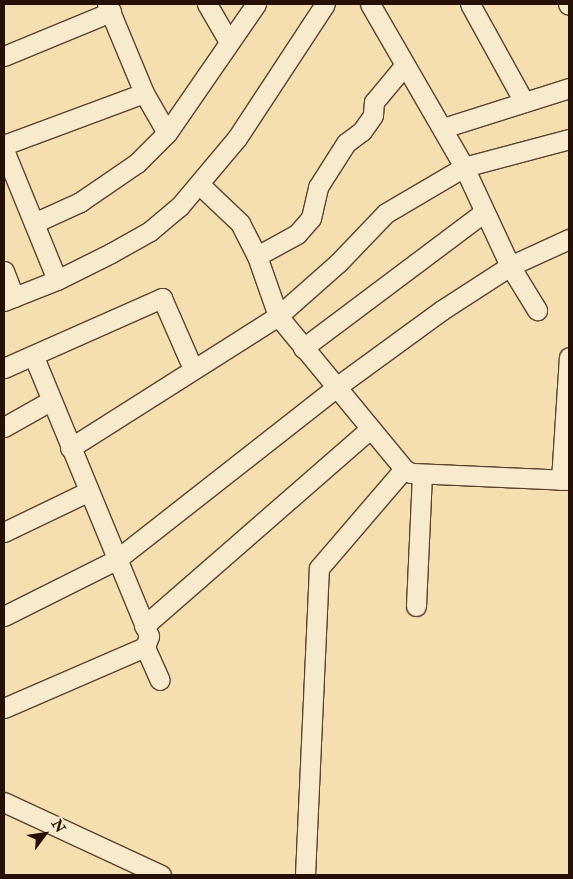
<!DOCTYPE html>
<html>
<head>
<meta charset="utf-8">
<style>
  body { margin:0 }
  #map { position:relative; width:573px; height:879px; overflow:hidden; background:#f5dfb0; font-family:"IM FELL Double Pica",serif }
  div>[style] { position:absolute }
  [style*='--x'] { left:calc(var(--x)*1px); top:calc(var(--y)*1px); width:calc(var(--w)*1px); rotate:calc(var(--a)*1deg) }
  .roads { filter:drop-shadow(1px 0 #5a4330) drop-shadow(-1px 0 #5a4330) drop-shadow(0 1px #5a4330) drop-shadow(0 -1px #5a4330) }
  .minor>* { height:19px; margin:-9.5px; padding:0 9.5px; transform-origin:9.5px; border-radius:9.5px; background:#f8eacc }
  span { translate:-50% -50%; white-space:nowrap; text-align:center; line-height:1.15; -webkit-text-stroke:4px #f8eacc; paint-order:stroke }
  .frame { position:absolute; inset:0; border:5px solid #260f06; pointer-events:none }
  .north { position:absolute; left:20px; top:809px; width:50px; height:50px; -webkit-text-stroke:4px #f8eacc; paint-order:stroke; rotate:59deg; font-size:14px; font-weight:700; line-height:20px; text-align:center; color:#260f06 }
  .north::after { content:''; display:block; margin:auto; width:18px; height:22px; background:#260f06; clip-path:polygon(50% 0,100% 100%,50% 72%,0 100%) }
</style>
</head>
<body>
<div id="map">
  <div class="roads">
    <div class="minor">
      <div style="--x:107;--y:4;--w:96;--a:67.4"></div>
      <div style="--x:144;--y:93;--w:46;--a:60.1"></div>
      <div style="--x:207;--y:4;--w:44;--a:59.9"></div>
      <div style="--x:370;--y:4;--w:188;--a:60"></div>
      <div style="--x:464;--y:167;--w:109;--a:65.1"></div>
      <div style="--x:510;--y:266;--w:52;--a:58.5"></div>
      <div style="--x:470;--y:4;--w:112;--a:61.1"></div>
      <div style="--x:568;--y:4;--w:1;--a:45"></div>
      <div style="--x:4;--y:56;--w:116;--a:-22.4"></div>
      <div style="--x:443;--y:128;--w:132;--a:-17.6"></div>
      <div style="--x:4;--y:145;--w:149;--a:-20.4"></div>
      <div style="--x:4;--y:150;--w:140;--a:67.8"></div>
      <div style="--x:200;--y:185;--w:55;--a:43.5"></div>
      <div style="--x:240;--y:223;--w:37;--a:63"></div>
      <div style="--x:257;--y:256;--w:64;--a:70.7"></div>
      <div style="--x:278;--y:316;--w:198;--a:50.5"></div>
      <div style="--x:404;--y:469;--w:8;--a:30"></div>
      <div style="--x:411;--y:473;--w:158;--a:2.5"></div>
      <div style="--x:34;--y:223;--w:51;--a:-24.5"></div>
      <div style="--x:80;--y:202;--w:69;--a:-34.4"></div>
      <div style="--x:137;--y:163;--w:42;--a:-45"></div>
      <div style="--x:167;--y:133;--w:157;--a:-55.4"></div>
      <div style="--x:257;--y:256;--w:46;--a:-28.8"></div>
      <div style="--x:297;--y:234;--w:21;--a:-49"></div>
      <div style="--x:311;--y:218;--w:32;--a:-77"></div>
      <div style="--x:318;--y:187;--w:52;--a:-57.5"></div>
      <div style="--x:346;--y:143;--w:20;--a:-37"></div>
      <div style="--x:362;--y:131;--w:19;--a:-55"></div>
      <div style="--x:373;--y:115;--w:13;--a:-86"></div>
      <div style="--x:374;--y:102;--w:47;--a:-50.2"></div>
      <div style="--x:4;--y:271;--w:28;--a:69"></div>
      <div style="--x:4;--y:301;--w:57;--a:-21.6"></div>
      <div style="--x:57;--y:280;--w:60;--a:-26.6"></div>
      <div style="--x:111;--y:253;--w:45;--a:-29.4"></div>
      <div style="--x:150;--y:231;--w:38;--a:-40"></div>
      <div style="--x:179;--y:207;--w:90;--a:-50"></div>
      <div style="--x:237;--y:138;--w:160;--a:-56.7"></div>
      <div style="--x:303;--y:348;--w:226;--a:-36.9"></div>
      <div style="--x:4;--y:368;--w:173;--a:-23.9"></div>
      <div style="--x:162;--y:298;--w:77;--a:66.4"></div>
      <div style="--x:4;--y:427;--w:53;--a:-29.5"></div>
      <div style="--x:70;--y:448;--w:246;--a:-32.4"></div>
      <div style="--x:278;--y:316;--w:80;--a:-41.5"></div>
      <div style="--x:338;--y:263;--w:69;--a:-46.2"></div>
      <div style="--x:386;--y:213;--w:91;--a:-30.5"></div>
      <div style="--x:464;--y:167;--w:109;--a:-14.9"></div>
      <div style="--x:561;--y:480;--w:123;--a:-86.3"></div>
      <div style="--x:4;--y:532;--w:92;--a:-25.7"></div>
      <div style="--x:416;--y:606;--w:132;--a:-87.4"></div>
      <div style="--x:4;--y:616;--w:125;--a:-26.6"></div>
      <div style="--x:116;--y:560;--w:278;--a:-38.1"></div>
      <div style="--x:335;--y:388;--w:132;--a:-36.1"></div>
      <div style="--x:442;--y:310;--w:81;--a:-32.9"></div>
      <div style="--x:510;--y:266;--w:65;--a:-24.6"></div>
      <div style="--x:144;--y:626;--w:300;--a:-41.1"></div>
      <div style="--x:145;--y:647;--w:36;--a:66"></div>
      <div style="--x:4;--y:708;--w:154;--a:-23.4"></div>
      <div style="--x:145;--y:647;--w:12;--a:-70"></div>
      <div style="--x:149;--y:636;--w:302;--a:-112.4"></div>
      <div style="--x:4;--y:802;--w:173;--a:24.9"></div>
      <div style="--x:305;--y:875;--w:307;--a:-87.4"></div>
      <div style="--x:319;--y:568;--w:130;--a:-49.4"></div>
    </div>
  </div>
  <div class="frame"></div>
  <div class="north">N</div>
</div>
</body>
</html>
